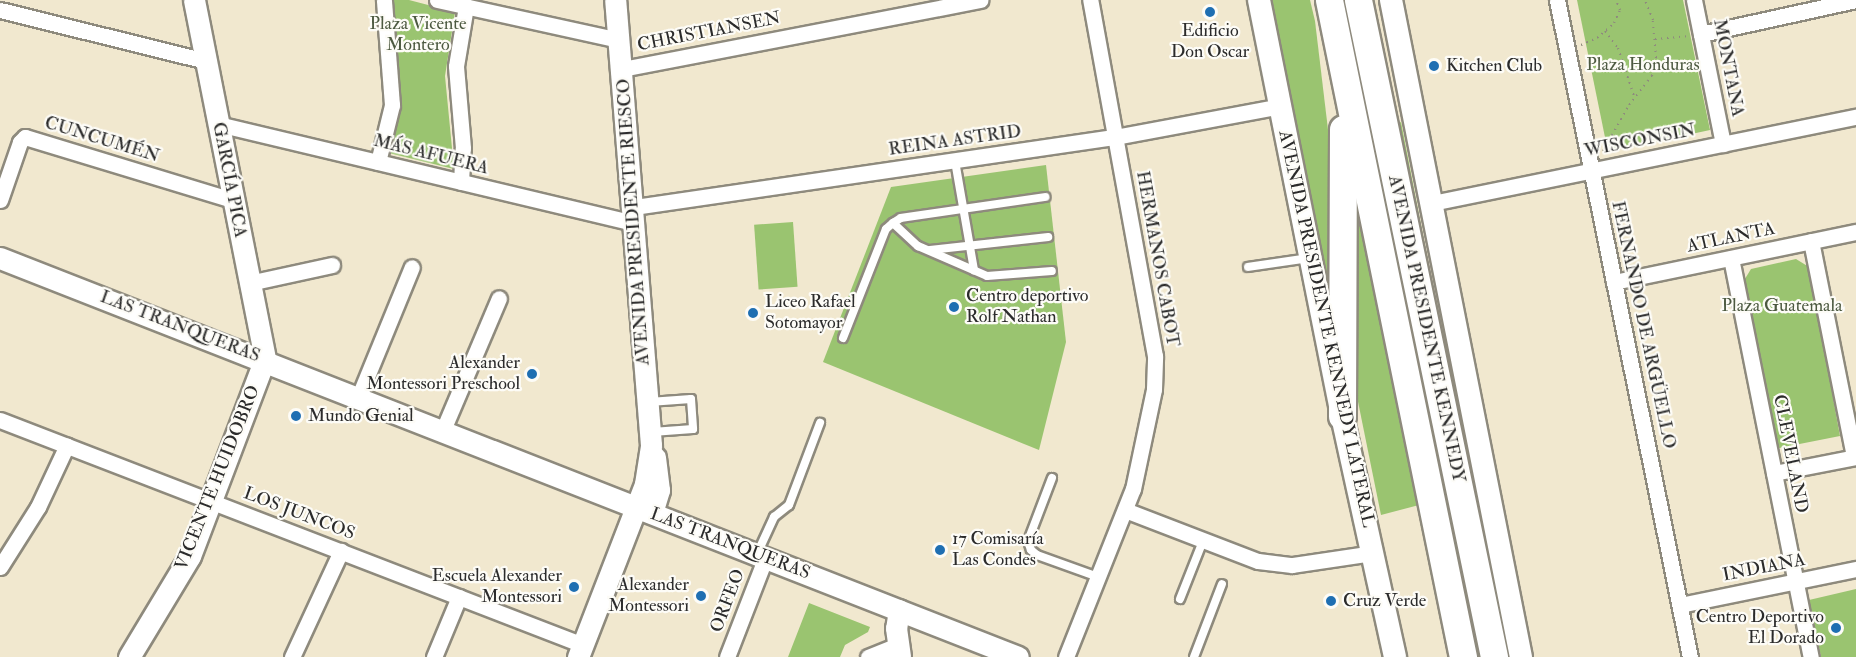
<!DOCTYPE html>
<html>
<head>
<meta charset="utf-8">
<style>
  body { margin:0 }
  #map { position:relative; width:1856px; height:657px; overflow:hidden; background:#f1e8cf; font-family:"IM FELL Double Pica",serif }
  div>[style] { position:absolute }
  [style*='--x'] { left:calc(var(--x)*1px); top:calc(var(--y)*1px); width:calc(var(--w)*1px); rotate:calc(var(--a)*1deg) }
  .green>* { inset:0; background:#9ac470; transform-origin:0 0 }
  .path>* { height:2px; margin-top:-1px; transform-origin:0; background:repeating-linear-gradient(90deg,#8e8a7d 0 1.5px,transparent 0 6px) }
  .roads { filter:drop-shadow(2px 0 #8e8a7d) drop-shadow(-2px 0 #8e8a7d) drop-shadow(0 2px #8e8a7d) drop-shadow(0 -2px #8e8a7d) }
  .lane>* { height:8px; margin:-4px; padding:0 4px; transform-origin:4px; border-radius:4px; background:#fff }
  .street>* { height:15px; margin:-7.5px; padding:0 7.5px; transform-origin:7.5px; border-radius:7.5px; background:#fff }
  .secondary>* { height:21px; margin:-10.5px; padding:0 10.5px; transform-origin:10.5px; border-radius:10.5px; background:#fff }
  .primary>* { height:22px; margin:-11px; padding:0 11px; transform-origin:11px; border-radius:11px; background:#fff }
  .highway>* { height:27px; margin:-13.5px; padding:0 13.5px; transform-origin:13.5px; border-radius:13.5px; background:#fff }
  .dots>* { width:16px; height:16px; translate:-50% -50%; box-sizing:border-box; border:3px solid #fdfcf7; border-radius:50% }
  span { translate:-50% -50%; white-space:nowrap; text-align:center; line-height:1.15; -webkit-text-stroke:4.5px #fdfcf7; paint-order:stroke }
  .park-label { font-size:18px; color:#4c5940 }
  .street-label { font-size:18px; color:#2b2b2b }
  .poi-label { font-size:18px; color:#2b2b2b }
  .left { translate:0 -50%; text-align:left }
  .right { translate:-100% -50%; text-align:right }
</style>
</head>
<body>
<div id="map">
  <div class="green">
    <div style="clip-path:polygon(384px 0,409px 0,455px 12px,445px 76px,454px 169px,389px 153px,396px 82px)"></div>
    <div style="clip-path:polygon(1269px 0,1310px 0,1315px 21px,1332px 163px,1334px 315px)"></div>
    <div style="clip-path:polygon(1341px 0,1347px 0,1481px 657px,1474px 657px)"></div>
    <div style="clip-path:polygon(1577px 0,1683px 0,1710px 130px,1608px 152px)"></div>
    <div style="clip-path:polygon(1401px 122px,1441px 327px,1482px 506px,1445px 362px,1397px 124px)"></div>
    <div style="clip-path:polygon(1046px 165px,1066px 342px,1039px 450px,823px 362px,891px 187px)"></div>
    <div style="clip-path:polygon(1360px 206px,1419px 505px,1381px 515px,1352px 372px,1349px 300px)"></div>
    <div style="left:793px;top:222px;width:65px;height:39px;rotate:86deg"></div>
    <div style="clip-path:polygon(1796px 259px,1809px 267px,1840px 436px,1774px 449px,1743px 282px,1751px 269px)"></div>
    <div style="clip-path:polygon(1856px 589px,1856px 657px,1821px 657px,1809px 600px)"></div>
    <div style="clip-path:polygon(809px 603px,870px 627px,868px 632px,845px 645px,840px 657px,788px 657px)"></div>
  </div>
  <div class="path">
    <div style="--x:1605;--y:31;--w:21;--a:53"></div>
    <div style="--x:1618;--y:48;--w:51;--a:71.6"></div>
    <div style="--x:1655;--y:39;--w:32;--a:-5"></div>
    <div style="--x:1581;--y:45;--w:17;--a:-24"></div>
    <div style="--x:1597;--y:38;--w:23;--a:-41"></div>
    <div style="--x:1614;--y:23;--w:14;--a:-65"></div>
    <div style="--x:1620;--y:10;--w:11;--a:-112"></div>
    <div style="--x:1603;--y:151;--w:53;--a:-60.5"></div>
    <div style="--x:1629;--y:105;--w:37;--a:-52"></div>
    <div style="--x:1652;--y:76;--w:18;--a:-77"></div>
    <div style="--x:1656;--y:58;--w:38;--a:-95"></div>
    <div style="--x:1653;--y:20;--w:22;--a:-112"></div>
  </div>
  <div class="roads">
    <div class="lane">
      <div style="--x:955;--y:161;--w:111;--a:80.1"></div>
      <div style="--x:893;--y:223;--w:34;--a:43"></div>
      <div style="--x:918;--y:246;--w:75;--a:23.5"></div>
      <div style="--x:987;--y:276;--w:65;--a:-4.4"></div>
      <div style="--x:930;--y:250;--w:119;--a:-6.3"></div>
      <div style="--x:1248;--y:267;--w:63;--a:-8.3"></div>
      <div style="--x:843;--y:338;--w:117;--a:-68.5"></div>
      <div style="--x:886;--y:229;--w:9;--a:-41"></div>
      <div style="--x:893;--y:223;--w:9;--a:-32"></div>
      <div style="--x:901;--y:218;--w:146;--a:-8.3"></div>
      <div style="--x:649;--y:402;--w:42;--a:-4.1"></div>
      <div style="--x:691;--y:399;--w:30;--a:86"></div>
      <div style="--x:693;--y:429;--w:41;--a:175.8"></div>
      <div style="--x:1052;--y:478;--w:67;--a:110.9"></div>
      <div style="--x:1028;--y:541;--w:9;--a:72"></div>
      <div style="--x:1031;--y:550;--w:8;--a:40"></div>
      <div style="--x:1037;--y:555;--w:65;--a:19.8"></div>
      <div style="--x:757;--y:554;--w:41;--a:-65.3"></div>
      <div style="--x:774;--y:517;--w:19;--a:-39"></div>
      <div style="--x:789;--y:505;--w:88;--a:-69.3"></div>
      <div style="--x:1180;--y:599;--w:62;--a:-68.4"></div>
      <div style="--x:1194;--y:657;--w:78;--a:-69"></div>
    </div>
    <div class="street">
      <div style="--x:437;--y:0;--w:186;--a:12.4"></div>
      <div style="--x:1557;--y:0;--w:670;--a:78.56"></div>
      <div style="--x:1694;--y:0;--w:147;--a:78.6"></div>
      <div style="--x:0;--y:10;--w:212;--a:13.9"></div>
      <div style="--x:1701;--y:34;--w:159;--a:-12.4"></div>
      <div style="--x:622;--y:69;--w:365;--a:-10.9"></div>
      <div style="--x:218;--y:124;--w:429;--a:13.4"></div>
      <div style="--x:378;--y:162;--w:59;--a:-76.2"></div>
      <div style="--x:392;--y:105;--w:105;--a:-94.4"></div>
      <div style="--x:461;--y:182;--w:34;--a:-87"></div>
      <div style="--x:463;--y:148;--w:82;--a:-94.9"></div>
      <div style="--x:456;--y:66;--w:61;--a:-80.5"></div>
      <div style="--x:0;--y:200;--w:61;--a:-71"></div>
      <div style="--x:20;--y:142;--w:7;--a:-45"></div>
      <div style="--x:25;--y:137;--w:217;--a:16.9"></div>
      <div style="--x:1432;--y:203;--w:433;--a:-11.5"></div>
      <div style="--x:634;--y:207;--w:486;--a:-8.3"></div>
      <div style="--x:1115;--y:137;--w:169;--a:-10.6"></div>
      <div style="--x:1811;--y:241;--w:220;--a:78.7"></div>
      <div style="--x:1731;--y:258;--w:407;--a:78.7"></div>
      <div style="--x:1614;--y:282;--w:247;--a:-11.7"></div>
      <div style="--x:249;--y:283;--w:85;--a:-12.2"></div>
      <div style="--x:359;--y:396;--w:139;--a:-67.7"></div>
      <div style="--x:0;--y:420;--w:625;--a:21.1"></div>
      <div style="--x:443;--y:430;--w:143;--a:-67"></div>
      <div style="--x:1774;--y:473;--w:84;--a:-11"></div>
      <div style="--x:1125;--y:510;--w:142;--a:21"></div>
      <div style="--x:1258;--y:561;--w:34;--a:7"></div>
      <div style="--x:1292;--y:565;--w:82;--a:-8.4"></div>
      <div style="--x:0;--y:567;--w:71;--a:-57.7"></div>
      <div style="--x:38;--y:507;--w:68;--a:-64.9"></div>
      <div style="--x:1680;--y:605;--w:180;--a:-11.6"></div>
      <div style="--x:292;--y:657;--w:117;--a:-65.2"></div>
      <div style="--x:434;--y:657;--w:65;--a:-67.4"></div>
      <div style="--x:727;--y:657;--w:105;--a:-68.8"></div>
      <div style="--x:868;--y:657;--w:32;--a:-22"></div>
      <div style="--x:1066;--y:657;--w:181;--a:-68.3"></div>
      <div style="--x:1133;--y:489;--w:102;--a:-78.1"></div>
      <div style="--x:1154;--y:389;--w:33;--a:-88"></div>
      <div style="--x:1155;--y:356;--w:362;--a:-100.3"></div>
    </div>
    <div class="secondary">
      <div style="--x:194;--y:0;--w:366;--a:78.8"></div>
      <div style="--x:0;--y:258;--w:1093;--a:21.4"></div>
      <div style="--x:652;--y:513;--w:24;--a:-73"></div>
      <div style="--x:659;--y:490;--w:33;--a:-97"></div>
      <div style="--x:899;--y:610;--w:18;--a:99"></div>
      <div style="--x:896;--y:628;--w:29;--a:82"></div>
      <div style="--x:129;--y:657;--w:118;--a:-58.9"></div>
      <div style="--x:190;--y:556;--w:211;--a:-69.2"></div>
      <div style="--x:578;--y:657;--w:186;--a:-68.8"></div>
      <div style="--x:645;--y:484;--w:39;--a:-81"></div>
      <div style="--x:651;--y:445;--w:446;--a:-94.6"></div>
    </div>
    <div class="primary">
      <div style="--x:1259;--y:0;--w:424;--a:78.7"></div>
      <div style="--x:1342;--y:416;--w:247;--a:77.6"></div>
      <div style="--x:1391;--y:0;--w:670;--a:78.81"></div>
    </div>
    <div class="highway">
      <div style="--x:1329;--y:0;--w:671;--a:78.47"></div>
      <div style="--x:1358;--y:0;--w:671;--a:78.3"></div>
      <div style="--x:1342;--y:416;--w:287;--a:-89.8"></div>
    </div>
  </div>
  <div class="dots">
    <div style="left:1210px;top:12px;background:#1f6fb2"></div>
    <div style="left:1434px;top:66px;background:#1f6fb2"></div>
    <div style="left:954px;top:307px;background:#1f6fb2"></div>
    <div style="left:753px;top:313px;background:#1f6fb2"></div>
    <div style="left:532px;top:374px;background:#1f6fb2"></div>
    <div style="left:296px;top:416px;background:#1f6fb2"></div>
    <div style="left:940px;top:550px;background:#1f6fb2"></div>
    <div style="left:574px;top:587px;background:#1f6fb2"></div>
    <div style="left:701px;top:596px;background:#1f6fb2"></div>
    <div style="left:1331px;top:601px;background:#1f6fb2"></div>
    <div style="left:1836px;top:628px;background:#1f6fb2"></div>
  </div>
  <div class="park-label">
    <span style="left:418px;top:35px">Plaza Vicente<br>Montero</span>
    <span style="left:1643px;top:65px">Plaza Honduras</span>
    <span style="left:1782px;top:306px">Plaza Guatemala</span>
  </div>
  <div class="street-label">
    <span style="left:709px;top:32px;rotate:-11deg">CHRISTIANSEN</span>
    <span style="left:1728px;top:68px;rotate:79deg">MONTANA</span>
    <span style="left:102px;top:140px;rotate:17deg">CUNCUMÉN</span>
    <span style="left:955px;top:141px;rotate:-8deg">REINA ASTRID</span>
    <span style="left:1640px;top:141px;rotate:-11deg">WISCONSIN</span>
    <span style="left:431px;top:155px;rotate:14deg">MÁS AFUERA</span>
    <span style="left:229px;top:180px;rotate:79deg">GARCÍA PICA</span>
    <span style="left:634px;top:222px;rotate:-94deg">AVENIDA PRESIDENTE RIESCO</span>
    <span style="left:1731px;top:238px;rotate:-12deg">ATLANTA</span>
    <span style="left:1157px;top:259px;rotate:80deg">HERMANOS CABOT</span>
    <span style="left:1643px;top:325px;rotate:78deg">FERNANDO DE ARGÜELLO</span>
    <span style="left:180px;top:327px;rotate:21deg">LAS TRANQUERAS</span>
    <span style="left:1326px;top:329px;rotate:78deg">AVENIDA PRESIDENTE KENNEDY LATERAL</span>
    <span style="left:1426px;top:329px;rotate:78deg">AVENIDA PRESIDENTE KENNEDY</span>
    <span style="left:1790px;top:454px;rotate:79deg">CLEVELAND</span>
    <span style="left:218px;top:478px;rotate:-68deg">VICENTE HUIDOBRO</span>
    <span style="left:299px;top:514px;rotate:21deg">LOS JUNCOS</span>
    <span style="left:730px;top:544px;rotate:21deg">LAS TRANQUERAS</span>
    <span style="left:1764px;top:568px;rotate:-11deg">INDIANA</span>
    <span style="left:728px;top:601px;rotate:-69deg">ORFEO</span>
  </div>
  <div class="poi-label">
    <span style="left:1210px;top:42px">Edificio<br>Don Oscar</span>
    <span class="left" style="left:1446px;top:66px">Kitchen Club</span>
    <span class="left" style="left:966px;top:307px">Centro deportivo<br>Rolf Nathan</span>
    <span class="left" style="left:765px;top:313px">Liceo Rafael<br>Sotomayor</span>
    <span class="right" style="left:520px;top:374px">Alexander<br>Montessori Preschool</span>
    <span class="left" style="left:308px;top:416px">Mundo Genial</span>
    <span class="left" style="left:952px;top:550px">17 Comisaría<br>Las Condes</span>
    <span class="right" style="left:562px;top:587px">Escuela Alexander<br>Montessori</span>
    <span class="right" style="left:689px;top:596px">Alexander<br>Montessori</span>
    <span class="left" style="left:1343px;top:601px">Cruz Verde</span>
    <span class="right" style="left:1824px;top:628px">Centro Deportivo<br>El Dorado</span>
  </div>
</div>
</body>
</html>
